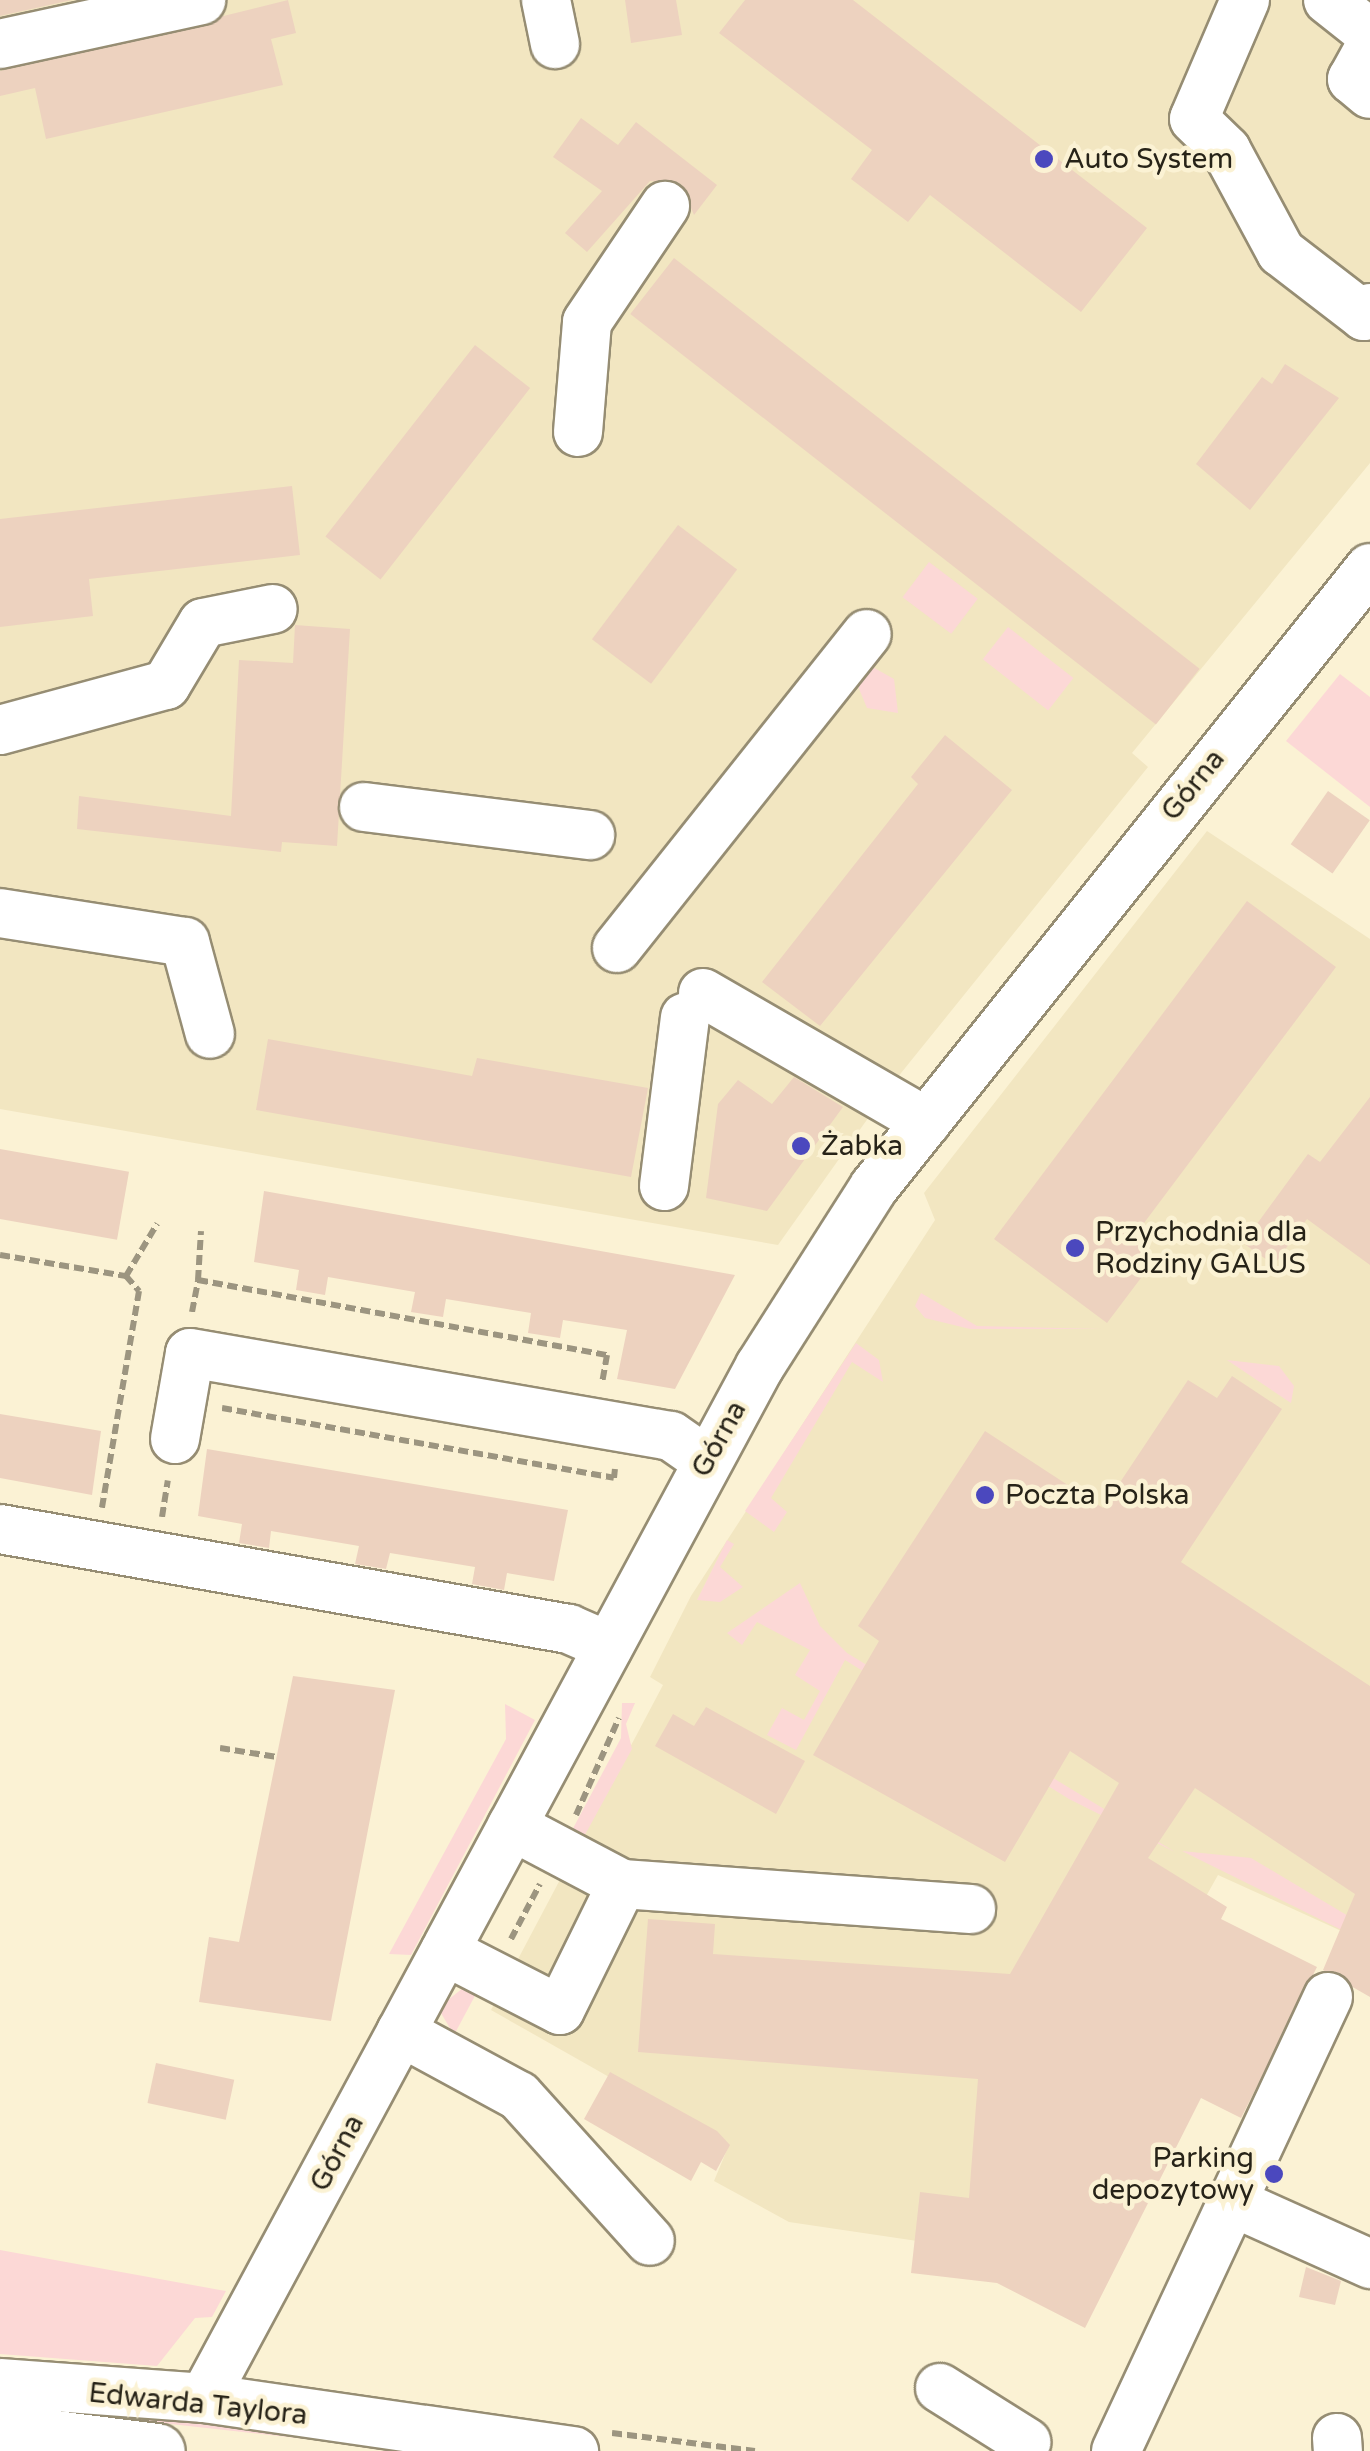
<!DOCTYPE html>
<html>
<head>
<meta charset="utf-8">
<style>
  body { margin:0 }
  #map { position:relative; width:1370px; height:2451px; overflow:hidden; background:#fbf2d4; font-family:"Varela Round",sans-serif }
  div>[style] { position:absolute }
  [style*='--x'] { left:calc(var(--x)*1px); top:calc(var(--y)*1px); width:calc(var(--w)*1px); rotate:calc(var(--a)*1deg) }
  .built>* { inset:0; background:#f2e6c1 }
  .green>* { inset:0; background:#fcd8d6; transform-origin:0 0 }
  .building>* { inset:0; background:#edd2bf; transform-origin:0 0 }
  .path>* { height:6px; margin-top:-3px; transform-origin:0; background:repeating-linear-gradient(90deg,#9c9580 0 10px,transparent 0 15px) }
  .roads { filter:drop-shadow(2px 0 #968d73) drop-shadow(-2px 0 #968d73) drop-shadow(0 2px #968d73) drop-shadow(0 -2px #968d73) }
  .minor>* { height:48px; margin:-24px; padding:0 24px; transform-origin:24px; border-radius:24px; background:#fff }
  .highway>* { height:55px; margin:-27.5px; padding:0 27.5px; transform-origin:27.5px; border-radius:27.5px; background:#fff }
  .dots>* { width:28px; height:28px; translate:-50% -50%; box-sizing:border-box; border:5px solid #fbf2d4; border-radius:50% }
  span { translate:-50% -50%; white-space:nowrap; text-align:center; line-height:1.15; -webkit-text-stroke:9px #fbf2d4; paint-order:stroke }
  .poi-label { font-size:28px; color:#272318 }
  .left { translate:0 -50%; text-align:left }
  .right { translate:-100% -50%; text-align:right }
  .street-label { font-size:28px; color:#272318 }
</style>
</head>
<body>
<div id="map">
  <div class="built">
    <div style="clip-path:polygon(0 0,1370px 0,1370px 463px,1132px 753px,1148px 767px,893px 1083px,778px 1245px,0 1109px)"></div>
    <div style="clip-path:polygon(1207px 831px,1370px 939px,1370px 1944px,1218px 1875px,1005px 2254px,789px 2222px,714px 2181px,729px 2145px,491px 2010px,663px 1685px,650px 1677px,691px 1596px,935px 1220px,924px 1193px)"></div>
  </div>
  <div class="green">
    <div style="left:929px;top:562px;width:61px;height:44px;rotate:37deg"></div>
    <div style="left:1008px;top:627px;width:83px;height:41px;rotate:38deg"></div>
    <div style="clip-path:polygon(869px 665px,894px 679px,898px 713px,867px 708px,857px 684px)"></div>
    <div style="clip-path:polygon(1340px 674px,1370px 697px,1370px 807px,1286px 741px)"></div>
    <div style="clip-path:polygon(921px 1293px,977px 1326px,1102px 1329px,970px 1329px,925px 1318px,915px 1306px)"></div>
    <div style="clip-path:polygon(856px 1343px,879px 1360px,883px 1382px,852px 1362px,771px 1498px,787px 1512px,774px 1532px,745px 1511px)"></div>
    <div style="clip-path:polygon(1227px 1360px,1279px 1366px,1294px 1386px,1291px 1403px)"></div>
    <div style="clip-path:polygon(727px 1540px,734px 1544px,720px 1567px,743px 1587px,720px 1602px,697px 1600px)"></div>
    <div style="clip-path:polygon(800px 1583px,820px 1626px,847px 1653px,1175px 1852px,1069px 1799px,845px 1660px,796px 1750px,767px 1735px,782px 1708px,804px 1720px,820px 1691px,795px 1675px,810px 1650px,757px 1622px,742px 1645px,727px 1633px)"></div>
    <div style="clip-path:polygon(622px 1703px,635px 1703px,626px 1724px,632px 1749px,581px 1842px,569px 1836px,621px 1738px)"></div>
    <div style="clip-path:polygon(505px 1704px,535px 1720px,411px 1955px,389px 1954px,506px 1739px)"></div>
    <div style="clip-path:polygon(1182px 1851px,1251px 1858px,1370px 1929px,1370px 1944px)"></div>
    <div style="clip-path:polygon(463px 1988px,477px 1992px,454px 2035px,438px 2008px)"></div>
    <div style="clip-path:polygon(0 2250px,220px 2290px,226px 2291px,212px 2317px,195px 2318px,157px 2366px,0 2354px)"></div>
    <div style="clip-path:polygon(0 2399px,415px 2451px,0 2405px)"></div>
  </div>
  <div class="building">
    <div style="clip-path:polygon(0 0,72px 0,0 16px)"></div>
    <div style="clip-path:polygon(288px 0,296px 33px,271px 39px,283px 85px,46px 139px,35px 88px,0 96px,0 71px)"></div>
    <div style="clip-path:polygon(625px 0,676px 0,682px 35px,631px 43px)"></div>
    <div style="clip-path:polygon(745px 0,853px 0,1147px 228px,1081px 312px,930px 195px,908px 222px,851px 179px,872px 150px,719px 33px)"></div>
    <div style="clip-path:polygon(581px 118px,618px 145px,636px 122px,717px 185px,694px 215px,681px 184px,650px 181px,587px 252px,565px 233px,602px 191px,553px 157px)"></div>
    <div style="left:674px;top:258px;width:667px;height:71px;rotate:38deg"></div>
    <div style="left:475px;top:345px;width:70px;height:243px;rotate:38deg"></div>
    <div style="clip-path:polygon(1285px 364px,1339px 398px,1250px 510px,1196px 464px,1262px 377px,1272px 384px)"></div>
    <div style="clip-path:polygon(292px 486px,300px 555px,89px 579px,93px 616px,0 627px,0 519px)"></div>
    <div style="left:678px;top:525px;width:74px;height:143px;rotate:37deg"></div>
    <div style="clip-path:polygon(295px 625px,350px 629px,337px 846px,282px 842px,281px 852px,77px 829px,79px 796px,231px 816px,239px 660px,293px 663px)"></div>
    <div style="clip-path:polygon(945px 735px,1012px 790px,820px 1026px,762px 982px,918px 784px,911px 777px)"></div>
    <div style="left:1328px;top:791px;width:51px;height:65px;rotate:35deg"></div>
    <div style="clip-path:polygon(1247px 901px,1336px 967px,1132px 1239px,1156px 1258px,1107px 1323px,994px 1239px)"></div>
    <div style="clip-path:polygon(268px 1039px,472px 1076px,477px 1058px,648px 1088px,631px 1177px,256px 1110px)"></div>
    <div style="clip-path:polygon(794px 1077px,843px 1107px,767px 1211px,706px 1198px,718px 1104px,738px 1080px,772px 1104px)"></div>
    <div style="clip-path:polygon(1370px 1097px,1370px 1265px,1307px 1219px,1274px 1265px,1243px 1243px,1308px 1154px,1320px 1162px)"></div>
    <div style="left:0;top:1149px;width:131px;height:69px;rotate:10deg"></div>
    <div style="clip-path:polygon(264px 1191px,735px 1275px,675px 1389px,617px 1379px,627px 1330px,563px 1320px,560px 1338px,528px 1333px,531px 1313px,446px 1299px,443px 1317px,411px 1312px,415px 1292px,328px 1277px,325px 1295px,296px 1290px,299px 1270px,254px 1262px)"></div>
    <div style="clip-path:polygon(1232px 1376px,1282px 1409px,1181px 1562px,1370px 1686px,1370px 1997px,1323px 1970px,1355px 1894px,1195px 1788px,1148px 1858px,1227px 1907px,1221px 1919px,1317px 1967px,1241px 2118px,1201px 2098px,1085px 2328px,997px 2283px,911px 2273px,920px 2192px,969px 2198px,978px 2079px,638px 2052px,648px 1919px,715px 1924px,713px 1954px,1010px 1974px,1119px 1783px,1070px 1751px,1005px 1862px,813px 1755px,879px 1641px,858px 1626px,985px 1431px,1103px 1508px,1188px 1380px,1217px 1398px)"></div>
    <div style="clip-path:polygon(0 1414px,101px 1431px,92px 1495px,0 1478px)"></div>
    <div style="clip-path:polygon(207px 1449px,568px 1510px,554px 1581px,507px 1573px,504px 1590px,472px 1584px,475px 1567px,390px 1553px,386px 1569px,355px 1564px,359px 1546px,271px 1531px,269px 1548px,239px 1543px,242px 1524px,198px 1516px)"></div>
    <div style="clip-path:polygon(293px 1676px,395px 1690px,331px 2021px,199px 2002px,209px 1937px,239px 1942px)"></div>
    <div style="clip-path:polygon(706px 1707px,805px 1761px,776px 1814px,655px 1746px,673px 1714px,694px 1726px)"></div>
    <div style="left:156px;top:2063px;width:80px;height:41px;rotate:12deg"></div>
    <div style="clip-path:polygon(610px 2072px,717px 2131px,730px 2145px,716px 2171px,701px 2162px,691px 2181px,584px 2119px)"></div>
    <div style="clip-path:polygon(1306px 2267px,1341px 2281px,1335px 2305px,1299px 2297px)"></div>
  </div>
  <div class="path">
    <div style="--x:0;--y:1255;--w:128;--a:9.5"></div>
    <div style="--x:126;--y:1276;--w:20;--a:49"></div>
    <div style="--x:139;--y:1291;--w:220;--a:99.7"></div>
    <div style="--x:126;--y:1276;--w:61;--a:-59.2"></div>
    <div style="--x:198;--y:1280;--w:49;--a:-86.5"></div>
    <div style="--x:192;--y:1312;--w:33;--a:-79"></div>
    <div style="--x:198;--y:1280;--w:416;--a:10.4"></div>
    <div style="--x:607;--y:1355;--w:28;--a:100"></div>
    <div style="--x:222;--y:1408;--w:398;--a:10.1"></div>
    <div style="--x:614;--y:1478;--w:9;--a:-84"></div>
    <div style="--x:162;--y:1517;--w:37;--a:-81"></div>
    <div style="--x:220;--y:1748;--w:58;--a:9"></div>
    <div style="--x:576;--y:1815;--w:106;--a:-66.1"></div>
    <div style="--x:511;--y:1939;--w:62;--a:-62.2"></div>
    <div style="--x:612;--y:2433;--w:144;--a:7.2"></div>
  </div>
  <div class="roads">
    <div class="minor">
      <div style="--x:546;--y:0;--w:45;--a:78.4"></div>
      <div style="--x:1245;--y:0;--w:129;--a:113.2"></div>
      <div style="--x:1194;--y:119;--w:45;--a:44.1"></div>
      <div style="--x:1226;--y:150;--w:116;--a:61.7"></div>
      <div style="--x:1281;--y:252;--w:105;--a:37.6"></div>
      <div style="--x:1364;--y:316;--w:10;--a:-53"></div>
      <div style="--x:1328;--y:0;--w:53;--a:38.2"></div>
      <div style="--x:0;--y:44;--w:206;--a:-12.3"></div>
      <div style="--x:1370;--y:47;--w:37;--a:119"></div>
      <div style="--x:1352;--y:79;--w:23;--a:40"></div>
      <div style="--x:578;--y:432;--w:110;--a:-85.3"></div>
      <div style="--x:587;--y:322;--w:140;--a:-56.1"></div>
      <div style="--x:0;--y:730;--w:172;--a:-15.2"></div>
      <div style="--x:166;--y:685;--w:72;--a:-59.2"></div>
      <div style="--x:203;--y:623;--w:71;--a:-11.3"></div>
      <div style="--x:364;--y:807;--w:228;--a:7.1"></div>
      <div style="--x:0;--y:913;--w:187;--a:8.9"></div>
      <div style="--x:185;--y:942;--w:95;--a:74.8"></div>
      <div style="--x:617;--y:948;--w:401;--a:-51.5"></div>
      <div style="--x:703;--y:993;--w:258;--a:30"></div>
      <div style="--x:664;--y:1186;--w:170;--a:-82.9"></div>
      <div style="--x:175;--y:1439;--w:87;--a:-80.1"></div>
      <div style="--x:190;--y:1353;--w:488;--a:9.8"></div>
      <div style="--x:671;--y:1436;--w:44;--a:34.8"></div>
      <div style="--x:0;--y:1529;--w:578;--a:9.97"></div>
      <div style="--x:569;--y:1629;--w:43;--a:23.6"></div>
      <div style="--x:512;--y:1826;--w:124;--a:27.8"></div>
      <div style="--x:622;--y:1884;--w:350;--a:4.1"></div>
      <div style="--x:445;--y:1951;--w:129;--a:27.2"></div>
      <div style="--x:560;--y:2010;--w:140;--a:-63.8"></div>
      <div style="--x:401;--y:2032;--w:134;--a:28.5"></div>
      <div style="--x:519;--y:2096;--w:195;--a:47.9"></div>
      <div style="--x:1230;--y:2201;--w:154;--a:24.2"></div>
      <div style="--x:0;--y:2383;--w:205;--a:4.2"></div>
      <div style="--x:204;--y:2398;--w:374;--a:8.2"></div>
      <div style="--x:940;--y:2388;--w:102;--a:32.1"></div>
      <div style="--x:204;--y:2398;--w:1172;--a:-61.69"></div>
      <div style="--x:760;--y:1366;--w:212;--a:-57.5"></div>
      <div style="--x:874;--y:1187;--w:793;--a:-51.3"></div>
      <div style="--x:1337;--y:2438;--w:13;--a:86"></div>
      <div style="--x:1116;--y:2451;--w:501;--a:-64.97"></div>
    </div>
    <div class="highway">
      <div style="--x:0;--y:2431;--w:158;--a:7.3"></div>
    </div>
  </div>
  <div class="dots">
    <div style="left:1044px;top:159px;background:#4b48be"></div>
    <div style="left:801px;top:1146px;background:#4b48be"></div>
    <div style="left:1075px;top:1248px;background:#4b48be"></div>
    <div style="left:985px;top:1495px;background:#4b48be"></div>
    <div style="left:1274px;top:2174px;background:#4b48be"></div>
  </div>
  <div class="poi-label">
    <span class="left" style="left:1064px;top:159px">Auto System</span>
    <span class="left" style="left:821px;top:1146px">Żabka</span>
    <span class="left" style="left:1095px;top:1248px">Przychodnia dla<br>Rodziny GALUS</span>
    <span class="left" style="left:1005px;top:1495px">Poczta Polska</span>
    <span class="right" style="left:1254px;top:2174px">Parking<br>depozytowy</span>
  </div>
  <div class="street-label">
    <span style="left:1193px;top:785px;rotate:-51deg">Górna</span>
    <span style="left:719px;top:1439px;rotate:-61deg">Górna</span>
    <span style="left:337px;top:2153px;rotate:-62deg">Górna</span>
    <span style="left:198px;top:2404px;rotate:6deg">Edwarda Taylora</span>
  </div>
</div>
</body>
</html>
